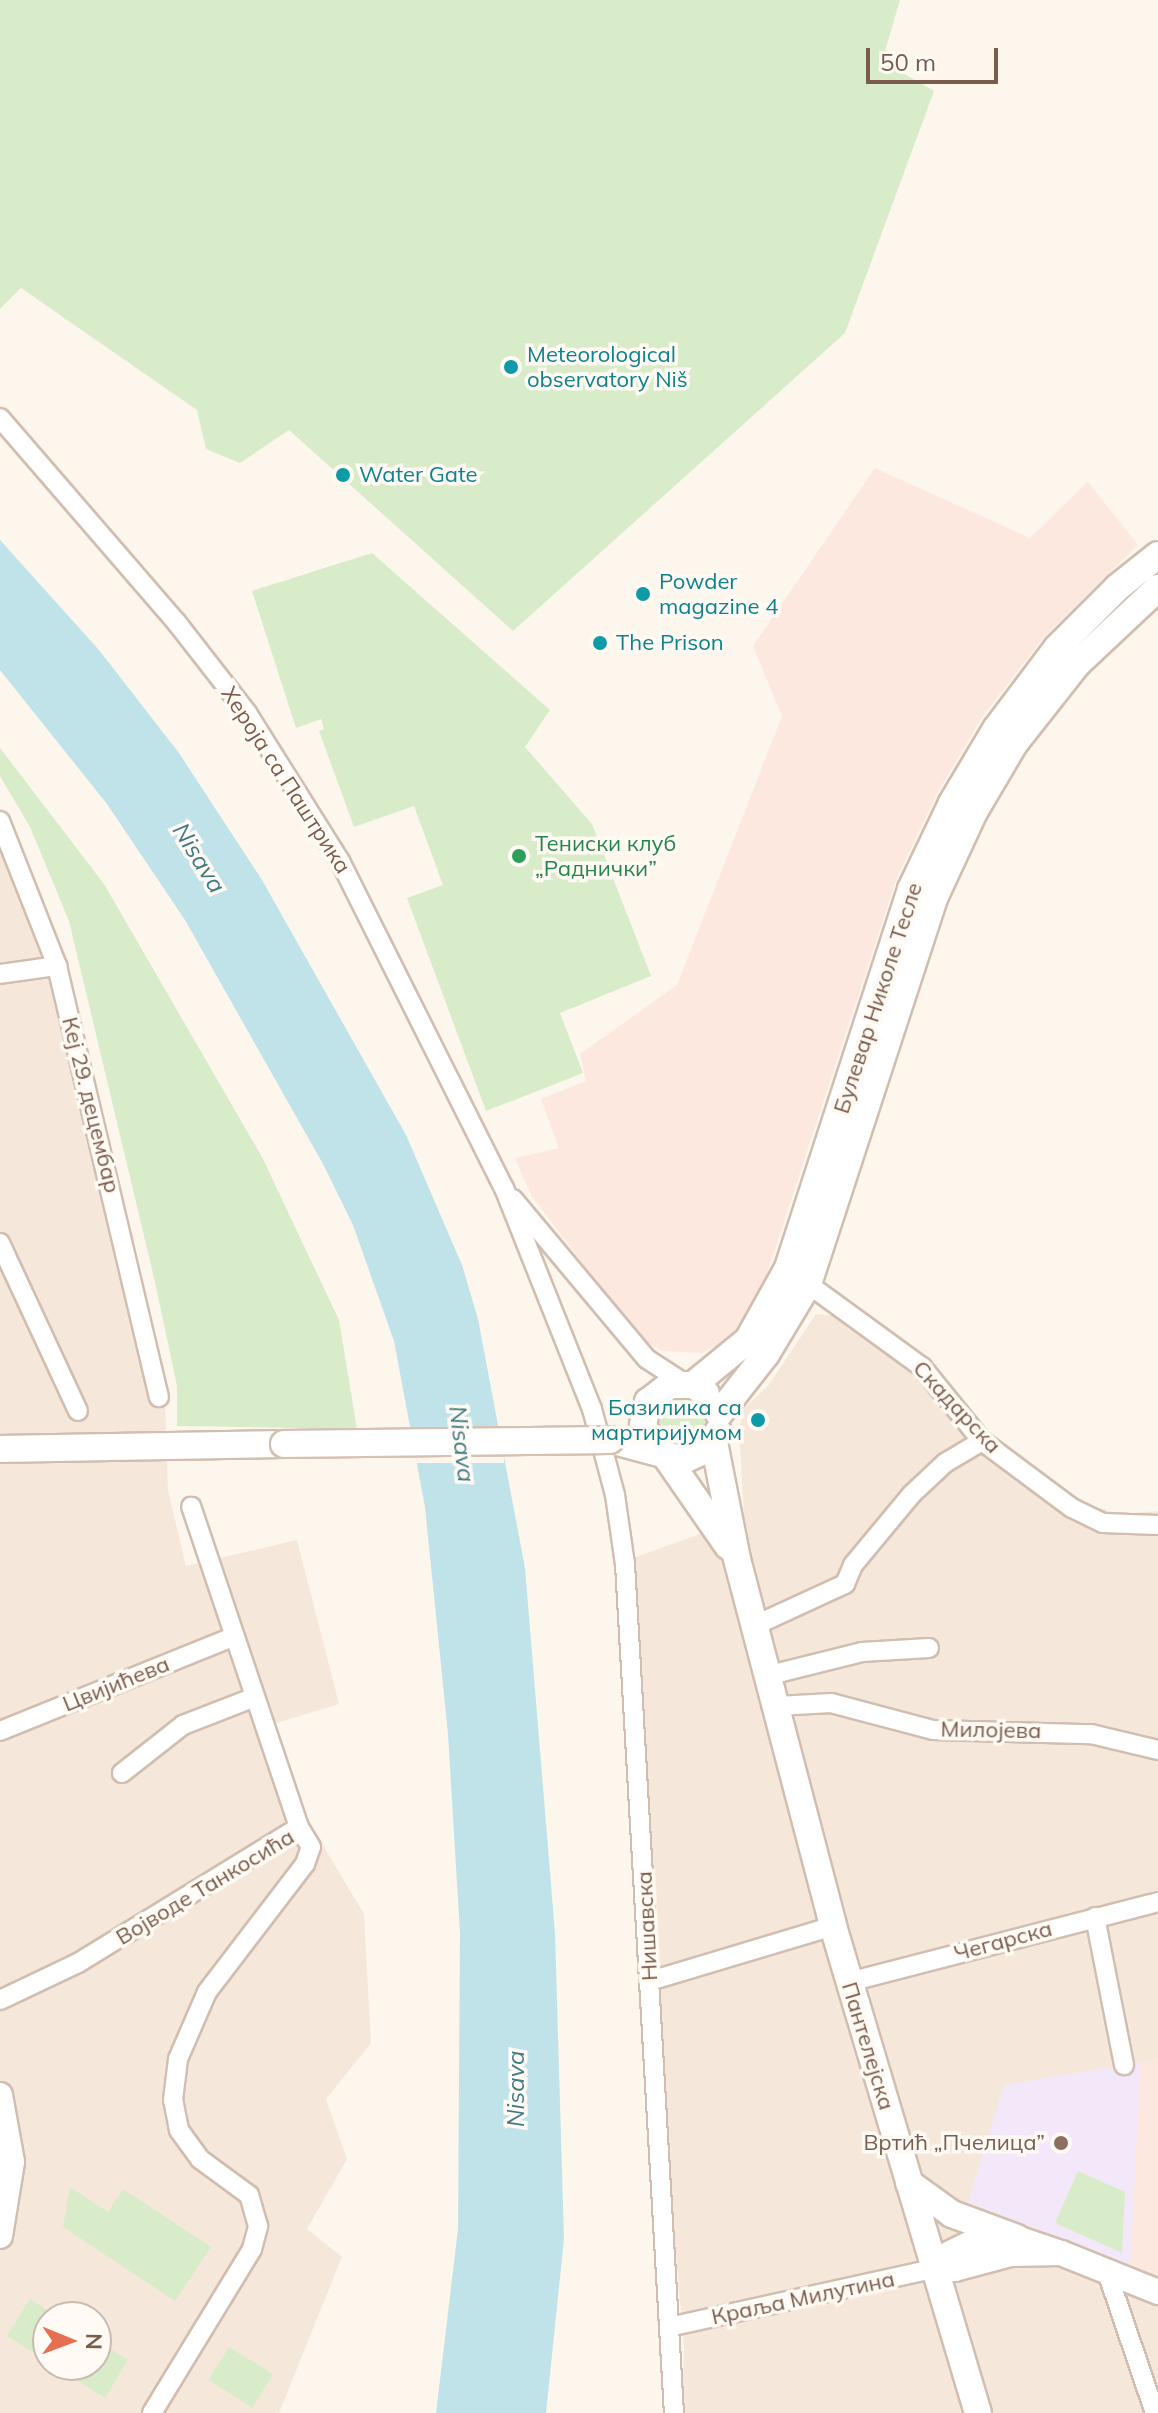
<!DOCTYPE html>
<html>
<head>
<meta charset="utf-8">
<style>
  body { margin:0 }
  #map { position:relative; width:1158px; height:2413px; overflow:hidden; background:#fdf6ec; font-family:Mulish,sans-serif }
  div>[style] { position:absolute }
  [style*='--x'] { left:calc(var(--x)*1px); top:calc(var(--y)*1px); width:calc(var(--w)*1px); rotate:calc(var(--a)*1deg) }
  .residential>* { inset:0; background:#f5e8da }
  .commercial>* { inset:0; background:#fde8e0 }
  .education>* { inset:0; background:#f3e8fa }
  .green>* { inset:0; background:#d8ecc9; transform-origin:0 0 }
  .round { border-radius:50% }
  .water>* { inset:0; background:#bfe3e8 }
  .pier>* { inset:0; background:#fdf6ec; transform-origin:0 0 }
  .roads { filter:drop-shadow(2px 0 #d1beb0) drop-shadow(-2px 0 #d1beb0) drop-shadow(0 2px #d1beb0) drop-shadow(0 -2px #d1beb0) }
  .minor>* { height:18px; margin:-9px; padding:0 9px; transform-origin:9px; border-radius:9px; background:#fff }
  .tertiary>* { height:24px; margin:-12px; padding:0 12px; transform-origin:12px; border-radius:12px; background:#fff }
  .secondary>* { height:26px; margin:-13px; padding:0 13px; transform-origin:13px; border-radius:13px; background:#fff }
  .bridges { filter:drop-shadow(2px 0 #d6c0b0) drop-shadow(-2px 0 #d6c0b0) drop-shadow(0 2px #d6c0b0) drop-shadow(0 -2px #d6c0b0) }
  .secondary-bridge>* { height:26px; margin:-13px; padding:0 13px; transform-origin:13px; border-radius:13px; background:#fff }
  .dots>* { width:22px; height:22px; translate:-50% -50%; box-sizing:border-box; border:4px solid #fffaf3; border-radius:50% }
  span { translate:-50% -50%; white-space:nowrap; text-align:center; line-height:1.15; -webkit-text-stroke:7px #fffaf3; paint-order:stroke }
  .culture-label { font-size:22px; color:#0d838f }
  .left { translate:0 -50%; text-align:left }
  .right { translate:-100% -50%; text-align:right }
  .street-label { font-size:22px; color:#7a5c4d }
  .leisure-label { font-size:22px; color:#27864d }
  .education-label { font-size:22px; color:#785e54 }
  .water-label { font-size:24px; color:#437c86; font-style:italic }
  .north { position:absolute; left:32px; top:2301px; width:80px; height:80px; box-sizing:border-box; background:#fffaf3; border:2px solid #cabbb1; border-radius:50%; rotate:91deg; font-size:22px; font-weight:700; line-height:32px; text-align:center; color:#7a5c4d }
  .north::after { content:''; display:block; margin:auto; width:28px; height:36px; background:#e76f51; clip-path:polygon(50% 0,100% 100%,50% 72%,0 100%) }
  .scale { position:absolute; left:866px; top:48px; width:132px; height:36px; box-sizing:border-box; border:4px solid #7a5c4d; border-top:0; padding-left:10px; font-size:24px; line-height:28px; white-space:nowrap; color:#7a5c4d; -webkit-text-stroke:6px #fffaf3; paint-order:stroke }
</style>
</head>
<body>
<div id="map">
  <div class="residential">
    <div style="clip-path:polygon(evenodd,0 815px,17px 845px,165px 1395px,168px 1490px,186px 1566px,297px 1540px,339px 1704px,254px 1730px,364px 1914px,371px 2043px,326px 2099px,347px 2159px,307px 2229px,342px 2257px,279px 2413px,0 2413px,0 815px,48px 2317px,96px 2317px,96px 2365px,48px 2365px,48px 2317px)"></div>
    <div style="clip-path:polygon(816px 1314px,873px 1319px,928px 1365px,995px 1441px,1072px 1500px,1120px 1514px,1158px 1511px,1158px 2413px,682px 2413px,684px 2347px,653px 1995px,628px 1560px,744px 1518px,739px 1428px,744px 1408px,768px 1386px)"></div>
  </div>
  <div class="commercial">
    <div style="clip-path:polygon(875px 468px,1030px 538px,1088px 482px,1138px 545px,1044px 637px,982px 717px,938px 792px,897px 877px,758px 1301px,727px 1340px,702px 1353px,662px 1351px,644px 1340px,608px 1297px,531px 1195px,515px 1158px,559px 1148px,541px 1099px,586px 1081px,580px 1054px,677px 985px,782px 716px,753px 646px)"></div>
    <div style="clip-path:polygon(1158px 2058px,1158px 2275px,1130px 2265px,1141px 2062px)"></div>
  </div>
  <div class="education">
    <div style="clip-path:polygon(1141px 2062px,1130px 2265px,968px 2202px,1004px 2085px)"></div>
  </div>
  <div class="green">
    <div style="clip-path:polygon(0 0,900px 0,882px 61px,934px 91px,845px 333px,513px 631px,289px 430px,240px 463px,206px 449px,197px 410px,21px 288px,0 309px)"></div>
    <div style="clip-path:polygon(372px 553px,550px 710px,525px 747px,592px 824px,651px 976px,560px 1013px,583px 1073px,486px 1111px,407px 898px,443px 885px,414px 806px,354px 827px,319px 731px,324px 729px,321px 719px,296px 728px,252px 591px)"></div>
    <div style="clip-path:polygon(0 748px,104px 884px,262px 1157px,339px 1320px,357px 1429px,177px 1426px,177px 1386px,155px 1282px,69px 921px,30px 827px,0 776px)"></div>
    <div class="round" style="left:657px;top:1399px;width:48px;height:48px"></div>
    <div style="clip-path:polygon(1078px 2171px,1125px 2192px,1122px 2253px,1055px 2223px)"></div>
    <div style="clip-path:polygon(70px 2187px,108px 2212px,123px 2189px,211px 2247px,175px 2301px,63px 2227px)"></div>
    <div style="clip-path:polygon(30px 2299px,59px 2317px,48px 2317px,48px 2362px,7px 2336px)"></div>
    <div style="clip-path:polygon(96px 2340px,128px 2360px,105px 2398px,52px 2365px,96px 2365px)"></div>
    <div style="left:229px;top:2347px;width:52px;height:39px;rotate:32deg"></div>
  </div>
  <div class="water">
    <div style="clip-path:polygon(0 540px,99px 650px,179px 753px,262px 880px,406px 1135px,462px 1265px,478px 1319px,525px 1568px,555px 1933px,564px 2239px,546px 2413px,436px 2413px,458px 2229px,460px 1933px,448px 1734px,425px 1507px,394px 1341px,353px 1225px,323px 1164px,185px 920px,107px 804px,0 670px)"></div>
  </div>
  <div class="pier">
    <div style="left:408px;top:1427px;width:96px;height:36px"></div>
  </div>
  <div class="roads">
    <div class="minor">
      <div style="--x:0;--y:418;--w:271;--a:49.2"></div>
      <div style="--x:177;--y:623;--w:114;--a:52.1"></div>
      <div style="--x:247;--y:713;--w:175;--a:57.9"></div>
      <div style="--x:340;--y:861;--w:366;--a:63.4"></div>
      <div style="--x:504;--y:1188;--w:238;--a:68.3"></div>
      <div style="--x:592;--y:1409;--w:89;--a:75"></div>
      <div style="--x:615;--y:1495;--w:70;--a:81.8"></div>
      <div style="--x:625;--y:1564;--w:850;--a:86.7"></div>
      <div style="--x:0;--y:821;--w:156;--a:68.5"></div>
      <div style="--x:57;--y:966;--w:443;--a:76.7"></div>
      <div style="--x:0;--y:974;--w:58;--a:-8"></div>
      <div style="--x:513;--y:1199;--w:209;--a:50.1"></div>
      <div style="--x:647;--y:1359;--w:44;--a:33"></div>
      <div style="--x:0;--y:1243;--w:185;--a:65.1"></div>
      <div style="--x:808;--y:1284;--w:141;--a:36.1"></div>
      <div style="--x:922;--y:1367;--w:95;--a:51"></div>
      <div style="--x:982;--y:1441;--w:112;--a:36.7"></div>
      <div style="--x:1072;--y:1508;--w:34;--a:26"></div>
      <div style="--x:1103;--y:1523;--w:55;--a:2.1"></div>
      <div style="--x:758;--y:1624;--w:96;--a:-24.7"></div>
      <div style="--x:845;--y:1584;--w:21;--a:-67"></div>
      <div style="--x:853;--y:1565;--w:92;--a:-50.3"></div>
      <div style="--x:912;--y:1494;--w:45;--a:-43.2"></div>
      <div style="--x:945;--y:1463;--w:43;--a:-30.7"></div>
      <div style="--x:770;--y:1675;--w:95;--a:-14"></div>
      <div style="--x:862;--y:1652;--w:67;--a:-3.4"></div>
      <div style="--x:778;--y:1706;--w:53;--a:-3.2"></div>
      <div style="--x:831;--y:1703;--w:106;--a:14.8"></div>
      <div style="--x:933;--y:1730;--w:158;--a:1.5"></div>
      <div style="--x:1091;--y:1734;--w:69;--a:13.4"></div>
      <div style="--x:0;--y:1731;--w:251;--a:-22"></div>
      <div style="--x:122;--y:1773;--w:78;--a:-38.2"></div>
      <div style="--x:183;--y:1725;--w:77;--a:-21.3"></div>
      <div style="--x:1095;--y:1917;--w:151;--a:78.9"></div>
      <div style="--x:650;--y:1981;--w:191;--a:-16.7"></div>
      <div style="--x:849;--y:1982;--w:319;--a:-14.5"></div>
      <div style="--x:0;--y:2000;--w:86;--a:-25.4"></div>
      <div style="--x:78;--y:1963;--w:259;--a:-31.6"></div>
      <div style="--x:1107;--y:2272;--w:149;--a:71.2"></div>
      <div style="--x:673;--y:2326;--w:266;--a:-12.4"></div>
      <div style="--x:152;--y:2413;--w:192;--a:-58.6"></div>
      <div style="--x:252;--y:2249;--w:24;--a:-75"></div>
      <div style="--x:258;--y:2226;--w:32;--a:-106"></div>
      <div style="--x:249;--y:2195;--w:61;--a:-143.7"></div>
      <div style="--x:200;--y:2159;--w:36;--a:-126"></div>
      <div style="--x:179;--y:2130;--w:31;--a:-101"></div>
      <div style="--x:173;--y:2100;--w:41;--a:-83"></div>
      <div style="--x:178;--y:2059;--w:73;--a:-66.6"></div>
      <div style="--x:207;--y:1992;--w:161;--a:-52.6"></div>
      <div style="--x:305;--y:1864;--w:18;--a:-71"></div>
      <div style="--x:311;--y:1847;--w:23;--a:-121"></div>
      <div style="--x:299;--y:1827;--w:338;--a:-108.6"></div>
    </div>
    <div class="tertiary">
      <div style="--x:0;--y:2095;--w:68;--a:79.8"></div>
      <div style="--x:12;--y:2162;--w:75;--a:99.2"></div>
      <div style="--x:1061;--y:2253;--w:50;--a:178.9"></div>
      <div style="--x:1011;--y:2254;--w:58;--a:165"></div>
      <div style="--x:955;--y:2269;--w:22;--a:180"></div>
      <div style="--x:933;--y:2269;--w:11;--a:-63"></div>
      <div style="--x:938;--y:2259;--w:39;--a:-26"></div>
      <div style="--x:973;--y:2242;--w:44;--a:-5.2"></div>
      <div style="--x:1017;--y:2238;--w:46;--a:18.8"></div>
      <div style="--x:1061;--y:2253;--w:105;--a:21.9"></div>
    </div>
    <div class="secondary">
      <div style="--x:693;--y:1385;--w:71;--a:-39.3"></div>
      <div style="--x:748;--y:1340;--w:82;--a:-60.9"></div>
      <div style="--x:788;--y:1268;--w:398;--a:-72"></div>
      <div style="--x:911;--y:889;--w:95;--a:-64.5"></div>
      <div style="--x:952;--y:803;--w:86;--a:-59.3"></div>
      <div style="--x:996;--y:729;--w:101;--a:-53"></div>
      <div style="--x:1057;--y:648;--w:86;--a:-45"></div>
      <div style="--x:1118;--y:587;--w:51;--a:-38.7"></div>
      <div style="--x:719;--y:1414;--w:76;--a:-51.9"></div>
      <div style="--x:766;--y:1354;--w:82;--a:-59"></div>
      <div style="--x:808;--y:1284;--w:408;--a:-71.9"></div>
      <div style="--x:935;--y:896;--w:93;--a:-65.1"></div>
      <div style="--x:974;--y:812;--w:79;--a:-59.5"></div>
      <div style="--x:1014;--y:744;--w:102;--a:-51.8"></div>
      <div style="--x:1077;--y:664;--w:111;--a:-43.2"></div>
      <div style="--x:610;--y:1440;--w:77;--a:15.1"></div>
      <div style="--x:684;--y:1460;--w:26;--a:-25"></div>
      <div style="--x:708;--y:1449;--w:20;--a:-60"></div>
      <div style="--x:714;--y:1442;--w:119;--a:78.9"></div>
      <div style="--x:737;--y:1559;--w:379;--a:75.3"></div>
      <div style="--x:833;--y:1926;--w:508;--a:73.42"></div>
      <div style="--x:0;--y:1449;--w:284;--a:-1"></div>
      <div style="--x:656;--y:1451;--w:29;--a:-117"></div>
      <div style="--x:643;--y:1425;--w:24;--a:-78"></div>
      <div style="--x:648;--y:1402;--w:28;--a:-38"></div>
      <div style="--x:670;--y:1385;--w:23;--a:0"></div>
      <div style="--x:693;--y:1385;--w:15;--a:32"></div>
      <div style="--x:667;--y:1458;--w:107;--a:55.3"></div>
      <div style="--x:909;--y:2183;--w:53;--a:35.8"></div>
      <div style="--x:952;--y:2214;--w:69;--a:20.3"></div>
    </div>
  </div>
  <div class="bridges">
    <div class="secondary-bridge">
      <div style="--x:284;--y:1444;--w:326;--a:-0.7"></div>
    </div>
  </div>
  <div class="dots">
    <div style="left:511px;top:367px;background:#0f9aa8"></div>
    <div style="left:343px;top:475px;background:#0f9aa8"></div>
    <div style="left:643px;top:594px;background:#0f9aa8"></div>
    <div style="left:600px;top:643px;background:#0f9aa8"></div>
    <div style="left:519px;top:856px;background:#2e9e5b"></div>
    <div style="left:758px;top:1420px;background:#0f9aa8"></div>
    <div style="left:1061px;top:2143px;background:#8d6e63"></div>
  </div>
  <div class="culture-label">
    <span class="left" style="left:527px;top:367px">Meteorological<br>observatory Niš</span>
    <span class="left" style="left:359px;top:475px">Water Gate</span>
    <span class="left" style="left:659px;top:594px">Powder<br>magazine 4</span>
    <span class="left" style="left:616px;top:643px">The Prison</span>
    <span class="right" style="left:742px;top:1420px">Базилика са<br>мартиријумом</span>
  </div>
  <div class="street-label">
    <span style="left:286px;top:780px;rotate:57deg">Хероја са Паштрика</span>
    <span style="left:878px;top:998px;rotate:-72deg">Булевар Николе Тесле</span>
    <span style="left:91px;top:1105px;rotate:76deg">Кеј 29. децембар</span>
    <span style="left:957px;top:1407px;rotate:47deg">Скадарска</span>
    <span style="left:116px;top:1684px;rotate:-22deg">Цвијићева</span>
    <span style="left:991px;top:1730px;rotate:1deg">Милојева</span>
    <span style="left:205px;top:1887px;rotate:-31deg">Војводе Танкосића</span>
    <span style="left:647px;top:1926px;rotate:-93deg">Нишавска</span>
    <span style="left:1003px;top:1941px;rotate:-15deg">Чегарска</span>
    <span style="left:868px;top:2046px;rotate:73deg">Пантелејска</span>
    <span style="left:803px;top:2298px;rotate:-12deg">Краља Милутина</span>
  </div>
  <div class="leisure-label">
    <span class="left" style="left:535px;top:856px">Тениски клуб<br>„Раднички”</span>
  </div>
  <div class="education-label">
    <span class="right" style="left:1045px;top:2143px">Вртић „Пчелица”</span>
  </div>
  <div class="water-label">
    <span style="left:199px;top:858px;rotate:58deg">Nisava</span>
    <span style="left:462px;top:1444px;rotate:83deg">Nisava</span>
    <span style="left:516px;top:2089px;rotate:-90deg">Nisava</span>
  </div>
  <div class="north">N</div>
  <div class="scale">50 m</div>
</div>
</body>
</html>
